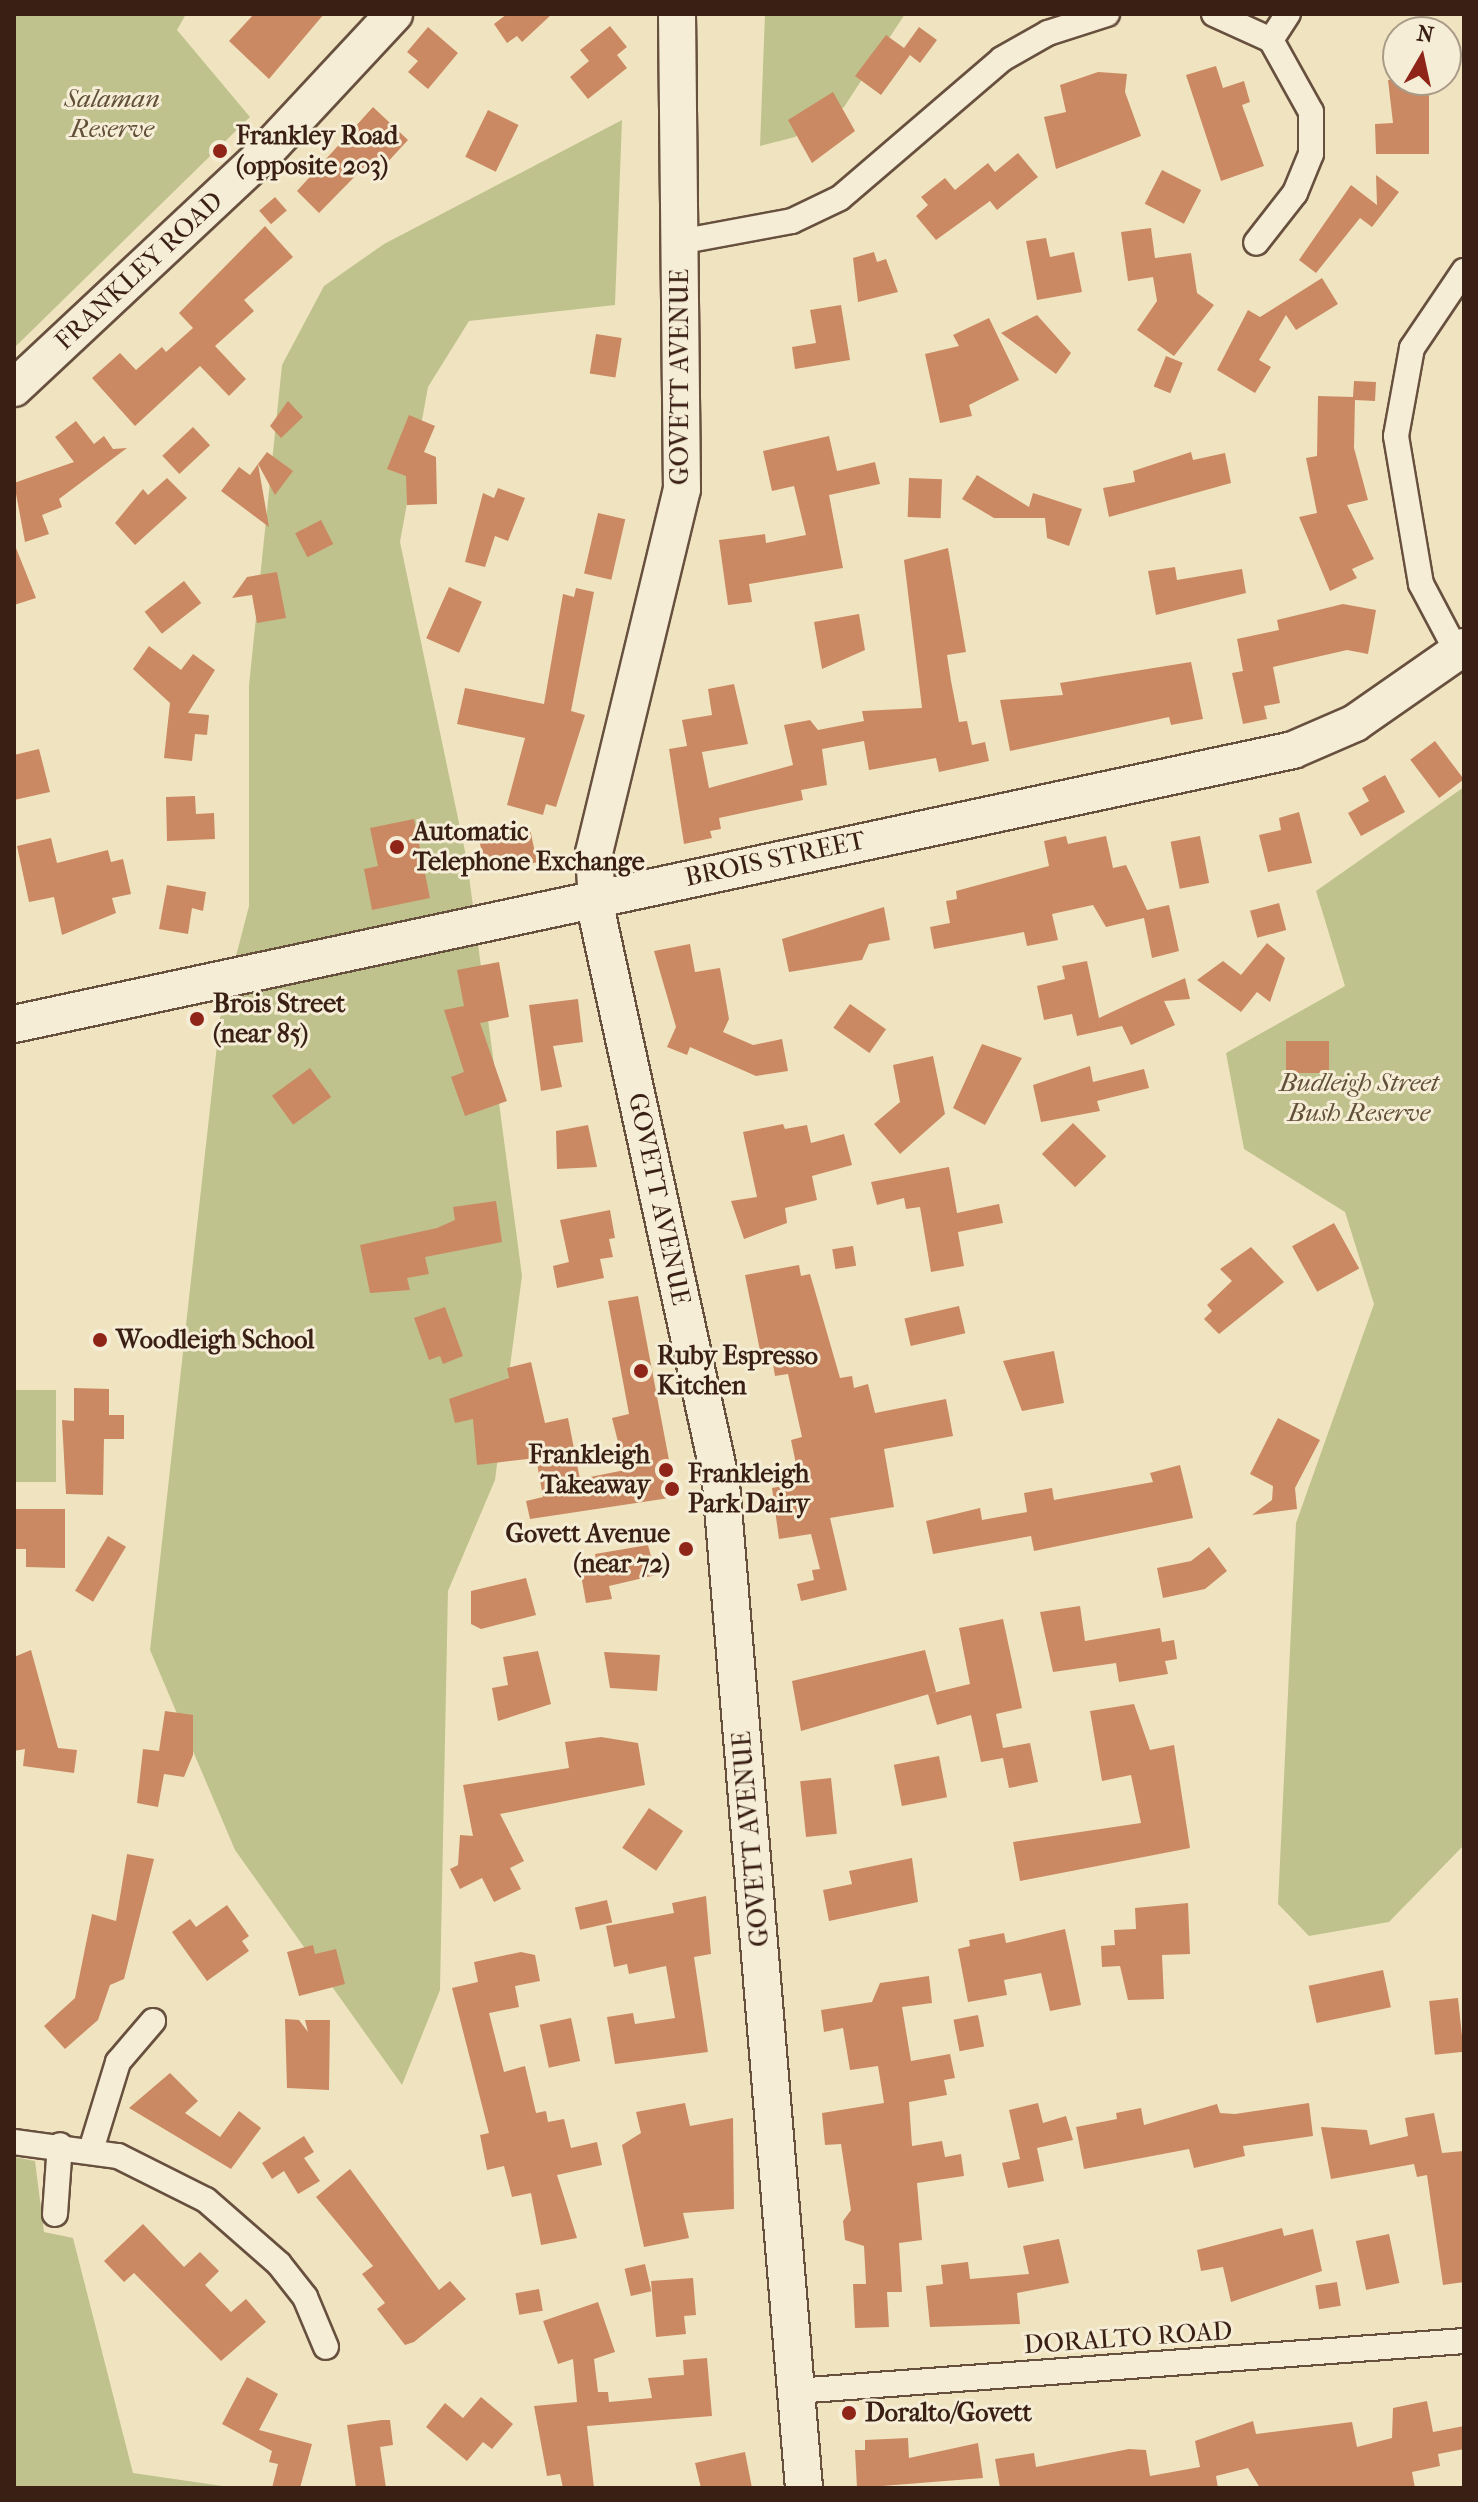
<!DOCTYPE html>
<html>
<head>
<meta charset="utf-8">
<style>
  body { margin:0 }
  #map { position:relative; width:1478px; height:2502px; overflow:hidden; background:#f0e4c0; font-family:"IM FELL French Canon",serif }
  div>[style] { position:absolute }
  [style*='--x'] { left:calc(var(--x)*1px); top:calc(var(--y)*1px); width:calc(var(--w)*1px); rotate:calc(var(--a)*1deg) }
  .green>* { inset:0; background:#c0c28e; transform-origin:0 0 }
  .building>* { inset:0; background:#ca8962; transform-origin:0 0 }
  .roads { filter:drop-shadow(2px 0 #68503f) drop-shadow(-2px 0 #68503f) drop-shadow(0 2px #68503f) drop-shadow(0 -2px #68503f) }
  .street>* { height:24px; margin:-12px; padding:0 12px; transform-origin:12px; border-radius:12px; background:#f5edd6 }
  .secondary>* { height:36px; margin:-18px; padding:0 18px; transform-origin:18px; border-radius:18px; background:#f5edd6 }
  .dots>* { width:22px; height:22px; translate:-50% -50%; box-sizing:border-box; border:4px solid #f5edd6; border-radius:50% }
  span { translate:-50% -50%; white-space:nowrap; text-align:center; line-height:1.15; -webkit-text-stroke:6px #f5edd6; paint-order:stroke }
  .park-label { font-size:26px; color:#625039; font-style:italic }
  .poi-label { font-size:26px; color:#3a1f14; font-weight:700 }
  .left { translate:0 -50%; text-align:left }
  .right { translate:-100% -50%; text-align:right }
  .street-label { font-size:26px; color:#3a1f14 }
  .frame { position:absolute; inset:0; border:16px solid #3a1f14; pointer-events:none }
  .north { position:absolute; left:1382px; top:16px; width:80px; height:80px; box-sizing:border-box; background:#f5edd6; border:2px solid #aa9b88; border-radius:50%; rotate:9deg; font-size:22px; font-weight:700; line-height:32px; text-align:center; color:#3a1f14 }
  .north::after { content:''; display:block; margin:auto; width:28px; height:36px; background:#8f2418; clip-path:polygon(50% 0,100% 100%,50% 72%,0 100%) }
</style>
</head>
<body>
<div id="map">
  <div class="green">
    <div style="clip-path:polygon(14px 14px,186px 14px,177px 30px,250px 117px,14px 348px)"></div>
    <div style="clip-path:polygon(765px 14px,905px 14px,844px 107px,795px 137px,760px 146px)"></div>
    <div style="clip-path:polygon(622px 120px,615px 305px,469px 321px,428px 387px,400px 542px,467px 861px,522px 1276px,495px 1480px,448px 1591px,440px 1990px,402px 2085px,235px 1850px,150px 1650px,220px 1018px,249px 906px,249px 685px,282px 365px,324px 286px,384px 244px)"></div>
    <div style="clip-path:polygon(1464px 787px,1464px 1845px,1389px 1922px,1309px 1936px,1278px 1904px,1296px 1523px,1374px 1304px,1345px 1212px,1244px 1149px,1226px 1053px,1345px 986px,1316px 891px)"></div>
    <div style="left:14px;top:1390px;width:42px;height:92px"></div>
    <div style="clip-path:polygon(14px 2157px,35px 2161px,44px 2232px,73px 2238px,133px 2473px,236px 2488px,14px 2488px)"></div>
  </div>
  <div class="building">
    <div style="clip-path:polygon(254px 14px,324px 14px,269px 79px,229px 41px)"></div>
    <div style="clip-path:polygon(507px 14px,552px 14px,522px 42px,517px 36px,507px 43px,494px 24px)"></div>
    <div style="clip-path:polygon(610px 26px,627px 47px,617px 55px,627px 68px,588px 99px,570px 77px,589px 61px,580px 50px)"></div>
    <div style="clip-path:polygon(428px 27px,458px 53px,428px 89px,408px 72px,418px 61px,407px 52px)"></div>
    <div style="clip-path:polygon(919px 27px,937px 40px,920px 63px,910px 55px,881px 95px,855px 76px,886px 35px,904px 48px)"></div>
    <div style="clip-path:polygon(1216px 66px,1223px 88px,1244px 81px,1250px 102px,1242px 105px,1264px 166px,1221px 181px,1186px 75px)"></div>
    <div style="clip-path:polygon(1098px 72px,1127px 74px,1125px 92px,1141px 136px,1056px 169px,1044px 117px,1066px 112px,1060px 85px)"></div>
    <div style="clip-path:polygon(1388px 80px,1429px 80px,1429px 154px,1376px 154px,1375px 124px,1393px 123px)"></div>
    <div style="clip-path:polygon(833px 92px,855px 131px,812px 163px,788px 120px)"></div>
    <div style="clip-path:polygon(373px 107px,408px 140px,385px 165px,369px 162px,319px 213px,297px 191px)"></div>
    <div style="left:488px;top:110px;width:34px;height:52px;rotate:26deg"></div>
    <div style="clip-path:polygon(1018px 153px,1038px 177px,997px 210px,990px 201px,936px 240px,916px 216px,928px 205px,921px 197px,945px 178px,955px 190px,988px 163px,995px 172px)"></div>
    <div style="left:1162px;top:170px;width:44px;height:38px;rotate:27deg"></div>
    <div style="clip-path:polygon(1376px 175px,1399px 192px,1372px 227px,1360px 218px,1316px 273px,1299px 260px,1351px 185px,1377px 205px)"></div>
    <div style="left:275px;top:197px;width:18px;height:21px;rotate:49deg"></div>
    <div style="clip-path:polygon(265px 226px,293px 257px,244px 300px,254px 311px,215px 346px,246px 379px,229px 396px,200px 366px,135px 426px,92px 378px,120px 353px,136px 370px,162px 347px,166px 352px,193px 328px,179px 313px)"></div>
    <div style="clip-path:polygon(1151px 228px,1155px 258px,1191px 253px,1197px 293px,1214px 305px,1174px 356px,1137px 330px,1157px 301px,1153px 277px,1128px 281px,1121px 232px)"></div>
    <div style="clip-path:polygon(1046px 238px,1050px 257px,1074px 252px,1082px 292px,1037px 300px,1026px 241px)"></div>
    <div style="clip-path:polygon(874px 252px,877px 262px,886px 259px,898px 292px,858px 302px,853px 258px)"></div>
    <div style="clip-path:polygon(1322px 278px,1338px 304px,1296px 330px,1286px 315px,1259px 360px,1271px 367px,1255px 393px,1217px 370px,1248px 310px,1260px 317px)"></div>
    <div style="clip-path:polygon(841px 305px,850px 360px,795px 369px,792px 347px,816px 343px,810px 310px)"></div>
    <div style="clip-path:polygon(1037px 315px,1071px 353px,1056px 374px,1001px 333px)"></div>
    <div style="clip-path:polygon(989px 318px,1019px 380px,969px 405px,972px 416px,940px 423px,925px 354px,959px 346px,953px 335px)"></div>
    <div style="left:596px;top:334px;width:26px;height:40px;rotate:9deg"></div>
    <div style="left:1166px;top:356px;width:18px;height:33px;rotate:22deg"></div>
    <div style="clip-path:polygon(1354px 381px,1376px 382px,1375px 401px,1355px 400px,1354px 448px,1368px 500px,1347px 505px,1374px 559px,1352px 569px,1357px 578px,1330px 591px,1299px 517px,1317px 513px,1306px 458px,1317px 456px,1318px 396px,1353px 397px)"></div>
    <div style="clip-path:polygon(288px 401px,303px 417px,281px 438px,270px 426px)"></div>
    <div style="clip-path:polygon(409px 415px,435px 426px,424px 452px,436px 457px,437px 504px,407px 505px,406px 476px,387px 469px)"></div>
    <div style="clip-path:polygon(76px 421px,94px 444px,104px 436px,113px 449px,127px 448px,59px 499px,62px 507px,42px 515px,49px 534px,25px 542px,14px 483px,74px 462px,55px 437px)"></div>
    <div style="left:193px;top:427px;width:25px;height:42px;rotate:47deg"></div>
    <div style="clip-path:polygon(829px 436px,837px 471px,875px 462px,880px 484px,829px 495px,843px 568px,749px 584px,752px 602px,728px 605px,719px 540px,765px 534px,766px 543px,806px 535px,794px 486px,772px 491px,763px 451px)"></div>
    <div style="clip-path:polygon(267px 452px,293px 471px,275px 495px,258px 464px)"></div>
    <div style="clip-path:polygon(1191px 452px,1193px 460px,1225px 453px,1231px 483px,1109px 517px,1103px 488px,1135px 482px,1133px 471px)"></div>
    <div style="clip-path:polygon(258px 464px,269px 527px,221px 491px,239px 467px,250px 475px)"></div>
    <div style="clip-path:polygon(977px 475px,1029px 507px,1033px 493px,1082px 509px,1069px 546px,1047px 538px,1045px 518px,994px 518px,962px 499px)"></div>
    <div style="clip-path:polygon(167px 478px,187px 498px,135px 545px,115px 523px,143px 489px,148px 495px)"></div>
    <div style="left:909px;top:478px;width:33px;height:39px;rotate:2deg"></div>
    <div style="clip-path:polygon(498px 488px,525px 498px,508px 541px,495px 536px,485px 567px,465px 562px,483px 493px,494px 498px)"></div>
    <div style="left:598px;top:513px;width:28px;height:62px;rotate:13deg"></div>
    <div style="left:321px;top:520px;width:27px;height:29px;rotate:63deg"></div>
    <div style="clip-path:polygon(14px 543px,36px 598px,14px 605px)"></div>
    <div style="clip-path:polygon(948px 548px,966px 652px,947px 655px,951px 681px,959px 722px,967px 721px,972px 745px,985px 742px,989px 761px,939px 772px,936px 758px,869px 770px,864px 741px,822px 749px,827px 785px,801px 790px,803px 800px,719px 818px,721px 829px,710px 831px,712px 838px,684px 844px,669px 749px,687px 746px,682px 720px,712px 715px,708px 689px,734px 684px,748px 744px,702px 752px,709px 788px,793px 765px,784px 725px,810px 720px,818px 730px,864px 721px,862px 711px,922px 708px,904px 560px)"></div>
    <div style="clip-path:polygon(1175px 567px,1177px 580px,1242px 569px,1246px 593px,1156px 615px,1148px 571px)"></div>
    <div style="clip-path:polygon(277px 572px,286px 618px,257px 623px,252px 595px,232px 598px,247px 577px)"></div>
    <div style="left:184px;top:581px;width:28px;height:50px;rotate:52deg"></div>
    <div style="left:449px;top:587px;width:36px;height:56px;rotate:24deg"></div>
    <div style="clip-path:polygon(576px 588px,594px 592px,571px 711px,585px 715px,556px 807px,546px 804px,543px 815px,507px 805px,525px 738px,457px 724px,465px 688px,544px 704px,563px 594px,574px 597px)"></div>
    <div style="clip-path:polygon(1343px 604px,1376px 610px,1368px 654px,1347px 650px,1273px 667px,1280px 703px,1264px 706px,1267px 719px,1243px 724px,1232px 673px,1243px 671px,1237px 639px,1279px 630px,1277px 620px)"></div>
    <div style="clip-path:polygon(859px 614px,865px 650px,822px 669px,814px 622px)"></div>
    <div style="clip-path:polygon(149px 646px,181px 670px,193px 654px,215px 670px,188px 713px,209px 715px,207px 735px,195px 734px,192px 761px,164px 758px,170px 703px,133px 669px)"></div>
    <div style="clip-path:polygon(1191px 662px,1203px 719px,1171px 725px,1169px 717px,1010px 751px,1000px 700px,1063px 695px,1060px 683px)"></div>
    <div style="left:1435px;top:741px;width:48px;height:31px;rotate:53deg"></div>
    <div style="clip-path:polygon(39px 749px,50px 792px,14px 800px,14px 755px)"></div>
    <div style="clip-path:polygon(1385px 775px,1405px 812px,1361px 836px,1348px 813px,1369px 801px,1362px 788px)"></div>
    <div style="clip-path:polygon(195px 796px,196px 814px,214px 813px,215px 839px,167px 841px,166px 797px)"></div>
    <div style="clip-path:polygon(1299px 812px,1312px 863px,1268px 872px,1259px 835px,1281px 830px,1279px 818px)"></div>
    <div style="clip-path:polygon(414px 819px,430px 898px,372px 910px,364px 869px,378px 866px,370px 828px)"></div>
    <div style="left:530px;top:829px;width:34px;height:52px;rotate:78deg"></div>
    <div style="clip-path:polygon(1066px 836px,1068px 844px,1106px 836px,1113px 868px,1126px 865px,1147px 910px,1169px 905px,1179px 951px,1152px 958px,1144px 918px,1106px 927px,1093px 905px,1052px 914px,1058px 940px,1027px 946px,1024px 932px,934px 949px,930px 927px,950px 923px,946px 901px,957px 899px,956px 891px,1049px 866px,1044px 841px)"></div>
    <div style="left:1200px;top:836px;width:48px;height:30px;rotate:79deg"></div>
    <div style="clip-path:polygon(51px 838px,57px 863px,108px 850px,111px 862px,123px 859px,131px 894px,112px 898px,116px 913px,62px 935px,54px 897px,29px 902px,17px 846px)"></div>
    <div style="clip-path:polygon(167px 885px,206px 892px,203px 911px,192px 908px,188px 934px,159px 929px)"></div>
    <div style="left:1279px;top:903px;width:28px;height:30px;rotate:75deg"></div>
    <div style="clip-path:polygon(884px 907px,890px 940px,869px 944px,862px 960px,789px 972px,782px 939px)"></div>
    <div style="clip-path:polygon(1267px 943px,1285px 958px,1270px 1002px,1257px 992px,1241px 1012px,1197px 980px,1223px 961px,1241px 975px)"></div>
    <div style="clip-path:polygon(690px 944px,695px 972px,720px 968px,729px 1019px,723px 1032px,753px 1045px,782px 1039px,788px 1071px,756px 1076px,690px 1047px,687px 1055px,667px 1047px,676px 1027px,654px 951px)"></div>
    <div style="clip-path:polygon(1087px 961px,1099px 1018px,1185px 978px,1190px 999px,1164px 1001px,1175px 1025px,1131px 1045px,1122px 1026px,1077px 1036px,1072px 1014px,1044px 1020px,1037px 986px,1065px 979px,1062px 966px)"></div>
    <div style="clip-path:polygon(499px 962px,509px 1017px,480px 1023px,507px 1101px,465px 1116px,451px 1077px,464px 1072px,444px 1010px,464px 1006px,457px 970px)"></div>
    <div style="clip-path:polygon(578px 999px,583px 1042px,553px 1046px,562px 1087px,541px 1091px,529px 1005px)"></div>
    <div style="left:850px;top:1004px;width:44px;height:29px;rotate:35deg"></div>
    <div style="left:1286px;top:1041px;width:43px;height:32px"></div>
    <div style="clip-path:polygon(982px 1044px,1022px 1058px,985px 1125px,953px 1108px)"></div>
    <div style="clip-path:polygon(933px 1056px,945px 1114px,900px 1154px,874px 1124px,900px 1102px,893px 1065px)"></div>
    <div style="clip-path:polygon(1090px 1066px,1093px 1082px,1144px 1069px,1149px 1088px,1097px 1101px,1100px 1111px,1041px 1122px,1033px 1085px)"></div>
    <div style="left:310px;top:1068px;width:36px;height:47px;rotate:54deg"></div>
    <div style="left:1073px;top:1123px;width:47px;height:44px;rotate:45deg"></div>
    <div style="clip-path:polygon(783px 1124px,785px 1129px,807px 1125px,811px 1143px,844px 1134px,852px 1165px,812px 1176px,817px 1200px,785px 1208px,787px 1223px,744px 1239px,731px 1201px,757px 1197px,743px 1132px)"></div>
    <div style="clip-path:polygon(588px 1125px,597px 1167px,557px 1169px,556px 1131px)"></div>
    <div style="clip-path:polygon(949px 1167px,957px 1213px,999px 1204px,1003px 1223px,958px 1232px,964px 1266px,931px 1272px,920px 1207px,906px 1209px,904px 1198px,877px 1205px,871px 1182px)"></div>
    <div style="clip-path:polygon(496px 1201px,502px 1242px,425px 1257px,429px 1274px,407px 1278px,410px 1290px,370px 1293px,360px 1245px,437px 1228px,455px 1220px,453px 1207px)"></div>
    <div style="clip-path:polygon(610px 1210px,615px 1238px,609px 1239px,613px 1257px,600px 1259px,604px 1278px,557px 1288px,553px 1266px,569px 1262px,560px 1220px)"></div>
    <div style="left:1334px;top:1223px;width:52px;height:48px;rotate:61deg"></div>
    <div style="left:853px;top:1246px;width:20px;height:21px;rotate:81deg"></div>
    <div style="clip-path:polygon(1251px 1247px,1284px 1282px,1219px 1334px,1204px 1319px,1212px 1311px,1207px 1305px,1232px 1281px,1220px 1269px)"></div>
    <div style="clip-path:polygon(799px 1265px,801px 1276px,810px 1274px,840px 1378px,852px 1376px,854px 1388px,868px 1384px,875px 1413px,946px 1399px,953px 1436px,884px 1449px,894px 1507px,830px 1518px,847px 1590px,801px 1601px,797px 1584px,814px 1580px,812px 1570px,820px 1569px,811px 1534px,779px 1539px,772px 1488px,800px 1483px,791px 1440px,802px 1437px,788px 1374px,775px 1376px,773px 1364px,763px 1366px,745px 1275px)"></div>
    <div style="clip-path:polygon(638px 1296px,676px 1497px,530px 1519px,526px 1501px,543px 1497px,536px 1458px,477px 1465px,473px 1419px,455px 1423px,449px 1399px,509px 1378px,507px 1368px,531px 1362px,545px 1423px,568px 1418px,580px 1479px,625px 1470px,612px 1418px,629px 1414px,608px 1301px)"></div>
    <div style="left:959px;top:1306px;width:28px;height:56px;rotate:77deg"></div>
    <div style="clip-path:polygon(445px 1307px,463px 1356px,443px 1364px,440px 1356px,429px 1360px,414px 1318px)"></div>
    <div style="clip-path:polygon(1054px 1351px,1064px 1403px,1022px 1411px,1003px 1361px)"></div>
    <div style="clip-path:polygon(74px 1388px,109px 1389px,109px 1415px,124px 1415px,124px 1439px,104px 1439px,103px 1495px,66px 1494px,62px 1420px,74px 1421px)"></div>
    <div style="clip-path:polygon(1278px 1418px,1320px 1440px,1295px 1488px,1297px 1509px,1252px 1515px,1272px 1500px,1273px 1486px,1250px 1474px)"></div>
    <div style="clip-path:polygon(1180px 1465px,1193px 1518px,1034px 1551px,1031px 1536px,933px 1554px,926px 1521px,980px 1508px,982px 1520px,1027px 1512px,1024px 1493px,1052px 1488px,1054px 1500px,1153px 1482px,1150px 1473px)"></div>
    <div style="clip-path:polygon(14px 1509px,65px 1509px,65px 1568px,26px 1567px,26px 1549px,14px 1549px)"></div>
    <div style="left:108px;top:1536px;width:21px;height:64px;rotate:31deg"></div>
    <div style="clip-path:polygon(648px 1545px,656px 1575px,609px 1586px,612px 1599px,586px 1603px,581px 1575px,598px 1572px,595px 1554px)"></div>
    <div style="clip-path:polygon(1209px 1547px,1227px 1571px,1205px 1589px,1163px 1598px,1157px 1568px,1191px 1561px)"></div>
    <div style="clip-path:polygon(526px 1578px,536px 1615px,481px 1629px,471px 1624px,471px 1591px)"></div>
    <div style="clip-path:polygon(1080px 1606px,1085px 1641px,1160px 1628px,1162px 1642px,1174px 1640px,1177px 1659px,1165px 1661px,1168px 1674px,1119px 1682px,1116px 1663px,1053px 1672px,1040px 1612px)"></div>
    <div style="clip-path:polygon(1003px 1619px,1022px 1708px,996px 1714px,1003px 1748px,1030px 1743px,1038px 1782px,1009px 1788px,1003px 1758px,981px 1762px,971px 1715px,937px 1725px,928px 1694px,970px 1684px,959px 1628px)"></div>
    <div style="clip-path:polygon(31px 1650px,58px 1748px,77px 1750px,74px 1773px,23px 1766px,25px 1749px,14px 1751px,14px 1657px)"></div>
    <div style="clip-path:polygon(925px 1650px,936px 1692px,801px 1731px,792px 1681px)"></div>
    <div style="clip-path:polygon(538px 1651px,551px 1704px,498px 1721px,492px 1688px,508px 1685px,503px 1657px)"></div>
    <div style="clip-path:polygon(604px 1652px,660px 1655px,657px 1691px,610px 1688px)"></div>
    <div style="clip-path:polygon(1134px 1704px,1150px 1750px,1174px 1745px,1190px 1848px,1020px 1881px,1013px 1842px,1141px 1823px,1131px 1775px,1102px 1781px,1090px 1711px)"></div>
    <div style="clip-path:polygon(165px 1711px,193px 1715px,193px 1755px,184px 1777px,164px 1774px,158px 1807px,137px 1803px,143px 1749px,159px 1751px)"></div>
    <div style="clip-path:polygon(601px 1737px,638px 1743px,645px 1785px,500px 1814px,524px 1861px,510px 1868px,521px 1889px,494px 1902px,482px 1878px,460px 1889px,450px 1869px,458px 1865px,460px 1835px,473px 1836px,463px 1785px,569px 1768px,565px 1742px)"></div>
    <div style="left:939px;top:1756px;width:42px;height:46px;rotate:79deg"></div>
    <div style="left:831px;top:1778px;width:56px;height:31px;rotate:84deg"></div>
    <div style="left:649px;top:1808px;width:41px;height:48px;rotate:34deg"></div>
    <div style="clip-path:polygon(127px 1854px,154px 1859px,124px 1979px,110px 1985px,98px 2020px,65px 2049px,44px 2026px,75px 1998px,92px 1914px,116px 1921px)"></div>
    <div style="clip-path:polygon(912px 1858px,918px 1902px,829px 1921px,823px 1890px,852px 1884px,849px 1871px)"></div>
    <div style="clip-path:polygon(706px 1896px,711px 1954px,694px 1957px,708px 2052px,615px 2064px,607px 2017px,633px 2013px,635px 2024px,675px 2018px,666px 1966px,629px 1974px,627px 1964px,614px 1967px,606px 1926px,674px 1913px,672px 1903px)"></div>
    <div style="left:607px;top:1900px;width:23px;height:33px;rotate:77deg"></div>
    <div style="clip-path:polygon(1188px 1903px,1190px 1954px,1162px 1955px,1164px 1999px,1128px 2000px,1120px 1966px,1102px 1967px,1101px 1946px,1115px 1945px,1114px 1930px,1136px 1929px,1135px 1908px)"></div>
    <div style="clip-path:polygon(227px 1905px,249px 1936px,242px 1941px,249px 1951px,207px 1981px,172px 1932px,190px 1919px,196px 1927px)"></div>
    <div style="clip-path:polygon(1065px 1929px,1081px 2005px,1050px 2011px,1041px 1973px,1004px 1980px,1007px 1995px,968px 2002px,958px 1949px,970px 1946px,969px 1940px,1004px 1933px,1006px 1943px)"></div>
    <div style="clip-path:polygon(313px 1945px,315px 1954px,336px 1949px,345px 1984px,299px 1996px,287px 1952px)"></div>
    <div style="clip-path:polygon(521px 1952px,535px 1955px,540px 1981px,515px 1986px,519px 2007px,489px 2013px,504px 2072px,525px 2066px,536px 2113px,546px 2111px,548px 2122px,564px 2119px,571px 2148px,597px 2142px,602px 2165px,557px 2175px,577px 2238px,541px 2245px,531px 2193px,512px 2197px,504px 2166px,487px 2170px,480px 2135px,489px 2133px,452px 1988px,478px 1982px,474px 1962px)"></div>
    <div style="left:1383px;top:1970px;width:38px;height:76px;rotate:78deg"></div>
    <div style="clip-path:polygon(929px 1976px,932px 2003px,902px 2007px,911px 2061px,950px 2054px,955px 2078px,944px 2080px,947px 2095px,909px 2102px,912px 2146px,942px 2141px,945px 2157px,961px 2154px,964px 2176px,917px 2183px,922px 2240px,899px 2243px,902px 2292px,887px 2292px,889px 2327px,855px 2328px,853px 2284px,866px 2284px,864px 2246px,845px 2240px,843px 2221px,851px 2210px,841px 2144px,825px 2145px,822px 2113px,884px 2103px,878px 2066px,850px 2070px,843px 2028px,824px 2032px,821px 2010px,872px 2002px,880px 1983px)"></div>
    <div style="left:1458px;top:1998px;width:54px;height:29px;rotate:84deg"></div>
    <div style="left:978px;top:2015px;width:32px;height:25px;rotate:79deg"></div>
    <div style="left:571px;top:2018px;width:44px;height:32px;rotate:78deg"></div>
    <div style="clip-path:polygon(285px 2019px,299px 2020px,308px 2032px,305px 2020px,330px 2020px,329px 2090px,287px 2088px)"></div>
    <div style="clip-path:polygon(170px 2073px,198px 2101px,185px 2113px,220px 2137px,239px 2111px,261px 2128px,231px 2169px,129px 2108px)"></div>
    <div style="clip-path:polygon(685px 2103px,690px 2126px,733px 2118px,734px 2209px,683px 2213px,689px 2238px,644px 2247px,622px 2145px,641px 2133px,636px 2112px)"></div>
    <div style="clip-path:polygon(1038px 2103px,1043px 2123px,1066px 2116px,1073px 2140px,1037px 2148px,1044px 2181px,1008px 2188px,1002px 2163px,1020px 2159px,1009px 2110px)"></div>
    <div style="clip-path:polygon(1309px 2103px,1313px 2136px,1243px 2146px,1245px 2156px,1194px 2168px,1189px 2149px,1084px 2169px,1076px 2127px,1117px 2119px,1116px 2113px,1141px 2108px,1144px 2125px,1217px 2104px,1220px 2113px,1235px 2114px)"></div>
    <div style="clip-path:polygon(1434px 2113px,1442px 2153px,1464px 2151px,1464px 2282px,1443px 2285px,1427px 2175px,1417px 2177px,1414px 2164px,1331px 2179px,1321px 2127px,1367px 2130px,1370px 2145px,1408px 2136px,1405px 2118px)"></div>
    <div style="clip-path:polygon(304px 2136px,314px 2152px,304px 2158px,320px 2181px,298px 2194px,284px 2171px,272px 2179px,262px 2163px)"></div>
    <div style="clip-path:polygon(350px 2169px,439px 2290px,450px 2281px,466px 2299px,414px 2342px,405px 2345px,377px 2309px,385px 2303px,362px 2274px,373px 2266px,316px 2197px)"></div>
    <div style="clip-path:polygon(143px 2224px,184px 2267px,200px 2252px,219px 2271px,205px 2285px,231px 2312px,246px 2299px,266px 2322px,221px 2361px,134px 2273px,124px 2282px,104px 2261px)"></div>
    <div style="clip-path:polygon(1282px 2228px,1284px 2236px,1313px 2229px,1322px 2271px,1231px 2302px,1223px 2267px,1201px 2271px,1197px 2250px)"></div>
    <div style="left:1389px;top:2234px;width:50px;height:34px;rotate:78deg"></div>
    <div style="clip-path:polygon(1059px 2239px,1069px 2283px,1017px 2293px,1020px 2324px,930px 2327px,926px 2286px,943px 2284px,941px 2265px,968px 2262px,970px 2279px,1029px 2274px,1023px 2246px)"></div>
    <div style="left:645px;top:2264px;width:28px;height:21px;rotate:77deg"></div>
    <div style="clip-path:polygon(693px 2278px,696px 2315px,684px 2316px,686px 2334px,656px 2337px,651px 2281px)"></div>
    <div style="left:1337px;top:2282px;width:24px;height:22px;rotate:81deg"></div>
    <div style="left:539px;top:2289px;width:22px;height:24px;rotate:80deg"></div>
    <div style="clip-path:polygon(598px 2302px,615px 2352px,594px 2359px,598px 2392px,608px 2392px,609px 2402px,652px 2398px,648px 2378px,684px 2375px,683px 2360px,707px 2358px,712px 2416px,587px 2426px,594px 2488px,563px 2488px,560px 2474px,547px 2476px,534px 2406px,577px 2402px,573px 2359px,558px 2364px,543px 2321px)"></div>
    <div style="clip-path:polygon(247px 2377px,278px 2394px,259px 2430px,312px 2444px,300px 2488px,272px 2488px,278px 2464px,269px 2462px,272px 2451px,222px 2424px)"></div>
    <div style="clip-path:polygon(481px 2397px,513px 2424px,492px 2449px,483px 2442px,467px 2461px,426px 2427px,445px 2403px,463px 2418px)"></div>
    <div style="clip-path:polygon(1427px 2401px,1433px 2432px,1464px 2426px,1464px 2449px,1438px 2454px,1440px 2466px,1412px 2472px,1415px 2488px,1260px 2488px,1248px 2468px,1216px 2476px,1218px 2488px,1000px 2488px,995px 2459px,1034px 2453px,1036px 2467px,1129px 2449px,1146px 2450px,1150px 2476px,1200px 2467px,1195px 2441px,1253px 2421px,1256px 2434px,1352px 2422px,1357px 2447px,1392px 2438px,1393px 2408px)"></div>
    <div style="clip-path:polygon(382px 2420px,390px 2420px,393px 2445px,380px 2447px,386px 2488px,356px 2488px,347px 2425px)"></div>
    <div style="clip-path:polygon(908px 2438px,909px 2458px,978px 2443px,983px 2478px,857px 2488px,855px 2450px,865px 2450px,865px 2440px)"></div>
    <div style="clip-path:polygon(745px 2452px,752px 2488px,701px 2488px,695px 2463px)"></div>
  </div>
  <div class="roads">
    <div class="street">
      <div style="--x:1214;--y:14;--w:63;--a:24.5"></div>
      <div style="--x:1271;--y:40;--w:82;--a:60.9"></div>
      <div style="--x:1311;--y:112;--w:42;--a:90"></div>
      <div style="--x:1311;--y:154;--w:42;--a:112.3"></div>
      <div style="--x:1295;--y:193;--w:63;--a:128"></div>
      <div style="--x:1271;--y:40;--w:31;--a:-57"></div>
      <div style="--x:679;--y:242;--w:115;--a:-10.5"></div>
      <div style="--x:792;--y:221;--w:53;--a:-25.6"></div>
      <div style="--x:840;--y:198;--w:213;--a:-40.6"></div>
      <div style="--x:1002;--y:59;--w:53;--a:-29.5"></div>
      <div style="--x:1048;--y:33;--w:62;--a:-17.9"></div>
      <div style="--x:1457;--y:652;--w:77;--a:-117.9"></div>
      <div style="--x:1421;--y:584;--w:150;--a:-99.6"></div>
      <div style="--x:1396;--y:436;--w:89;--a:-79.7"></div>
      <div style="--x:1412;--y:348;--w:93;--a:-56"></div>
      <div style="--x:14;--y:2142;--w:105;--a:7.7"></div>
      <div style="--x:118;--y:2156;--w:98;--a:26.6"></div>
      <div style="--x:206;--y:2200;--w:97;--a:41.2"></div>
      <div style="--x:279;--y:2264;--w:42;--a:51.8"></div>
      <div style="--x:305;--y:2297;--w:54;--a:67.2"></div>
      <div style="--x:91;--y:2150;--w:92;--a:-72.9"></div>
      <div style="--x:118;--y:2062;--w:54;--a:-49.5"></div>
      <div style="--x:55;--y:2214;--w:69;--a:-85.9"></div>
      <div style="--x:796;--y:2391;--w:670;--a:-4.28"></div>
    </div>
    <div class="secondary">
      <div style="--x:677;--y:14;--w:475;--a:89.4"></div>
      <div style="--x:682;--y:489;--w:374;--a:103.6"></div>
      <div style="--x:594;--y:853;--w:66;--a:86.5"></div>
      <div style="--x:598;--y:919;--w:577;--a:77.7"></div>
      <div style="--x:721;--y:1483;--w:1008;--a:85.28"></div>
      <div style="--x:14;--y:388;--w:333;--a:-43.1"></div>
      <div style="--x:257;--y:161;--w:201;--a:-47"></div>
      <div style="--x:14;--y:1024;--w:1308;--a:-12.09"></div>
      <div style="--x:1293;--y:750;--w:68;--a:-23.5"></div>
      <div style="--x:1355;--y:723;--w:133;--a:-34.9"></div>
    </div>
  </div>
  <div class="dots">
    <div style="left:220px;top:151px;background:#8f2418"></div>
    <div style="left:397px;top:847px;background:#8f2418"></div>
    <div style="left:197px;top:1019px;background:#8f2418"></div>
    <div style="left:100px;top:1340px;background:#8f2418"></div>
    <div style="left:641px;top:1371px;background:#8f2418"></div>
    <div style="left:666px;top:1470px;background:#8f2418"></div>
    <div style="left:672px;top:1489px;background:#8f2418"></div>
    <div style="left:686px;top:1549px;background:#8f2418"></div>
    <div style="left:849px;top:2413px;background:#8f2418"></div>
  </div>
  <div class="park-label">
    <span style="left:112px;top:114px">Salaman<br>Reserve</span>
    <span style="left:1359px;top:1098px">Budleigh Street<br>Bush Reserve</span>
  </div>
  <div class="poi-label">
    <span class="left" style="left:236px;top:151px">Frankley Road<br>(opposite 203)</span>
    <span class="left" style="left:413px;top:847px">Automatic<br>Telephone Exchange</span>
    <span class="left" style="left:213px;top:1019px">Brois Street<br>(near 85)</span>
    <span class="left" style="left:116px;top:1340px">Woodleigh School</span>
    <span class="left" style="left:657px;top:1371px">Ruby Espresso<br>Kitchen</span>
    <span class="right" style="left:650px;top:1470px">Frankleigh<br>Takeaway</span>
    <span class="left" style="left:688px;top:1489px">Frankleigh<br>Park Dairy</span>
    <span class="right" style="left:670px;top:1549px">Govett Avenue<br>(near 72)</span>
    <span class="left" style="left:865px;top:2413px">Doralto/Govett</span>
  </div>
  <div class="street-label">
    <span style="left:139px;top:271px;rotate:-43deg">FRANKLEY ROAD</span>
    <span style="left:680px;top:377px;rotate:-90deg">GOVETT AVENUE</span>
    <span style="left:775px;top:859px;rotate:-12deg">BROIS STREET</span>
    <span style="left:659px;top:1199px;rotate:78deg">GOVETT AVENUE</span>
    <span style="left:751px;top:1839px;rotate:-95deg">GOVETT AVENUE</span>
    <span style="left:1128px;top:2338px;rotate:-4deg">DORALTO ROAD</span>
  </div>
  <div class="frame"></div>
  <div class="north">N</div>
</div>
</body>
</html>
